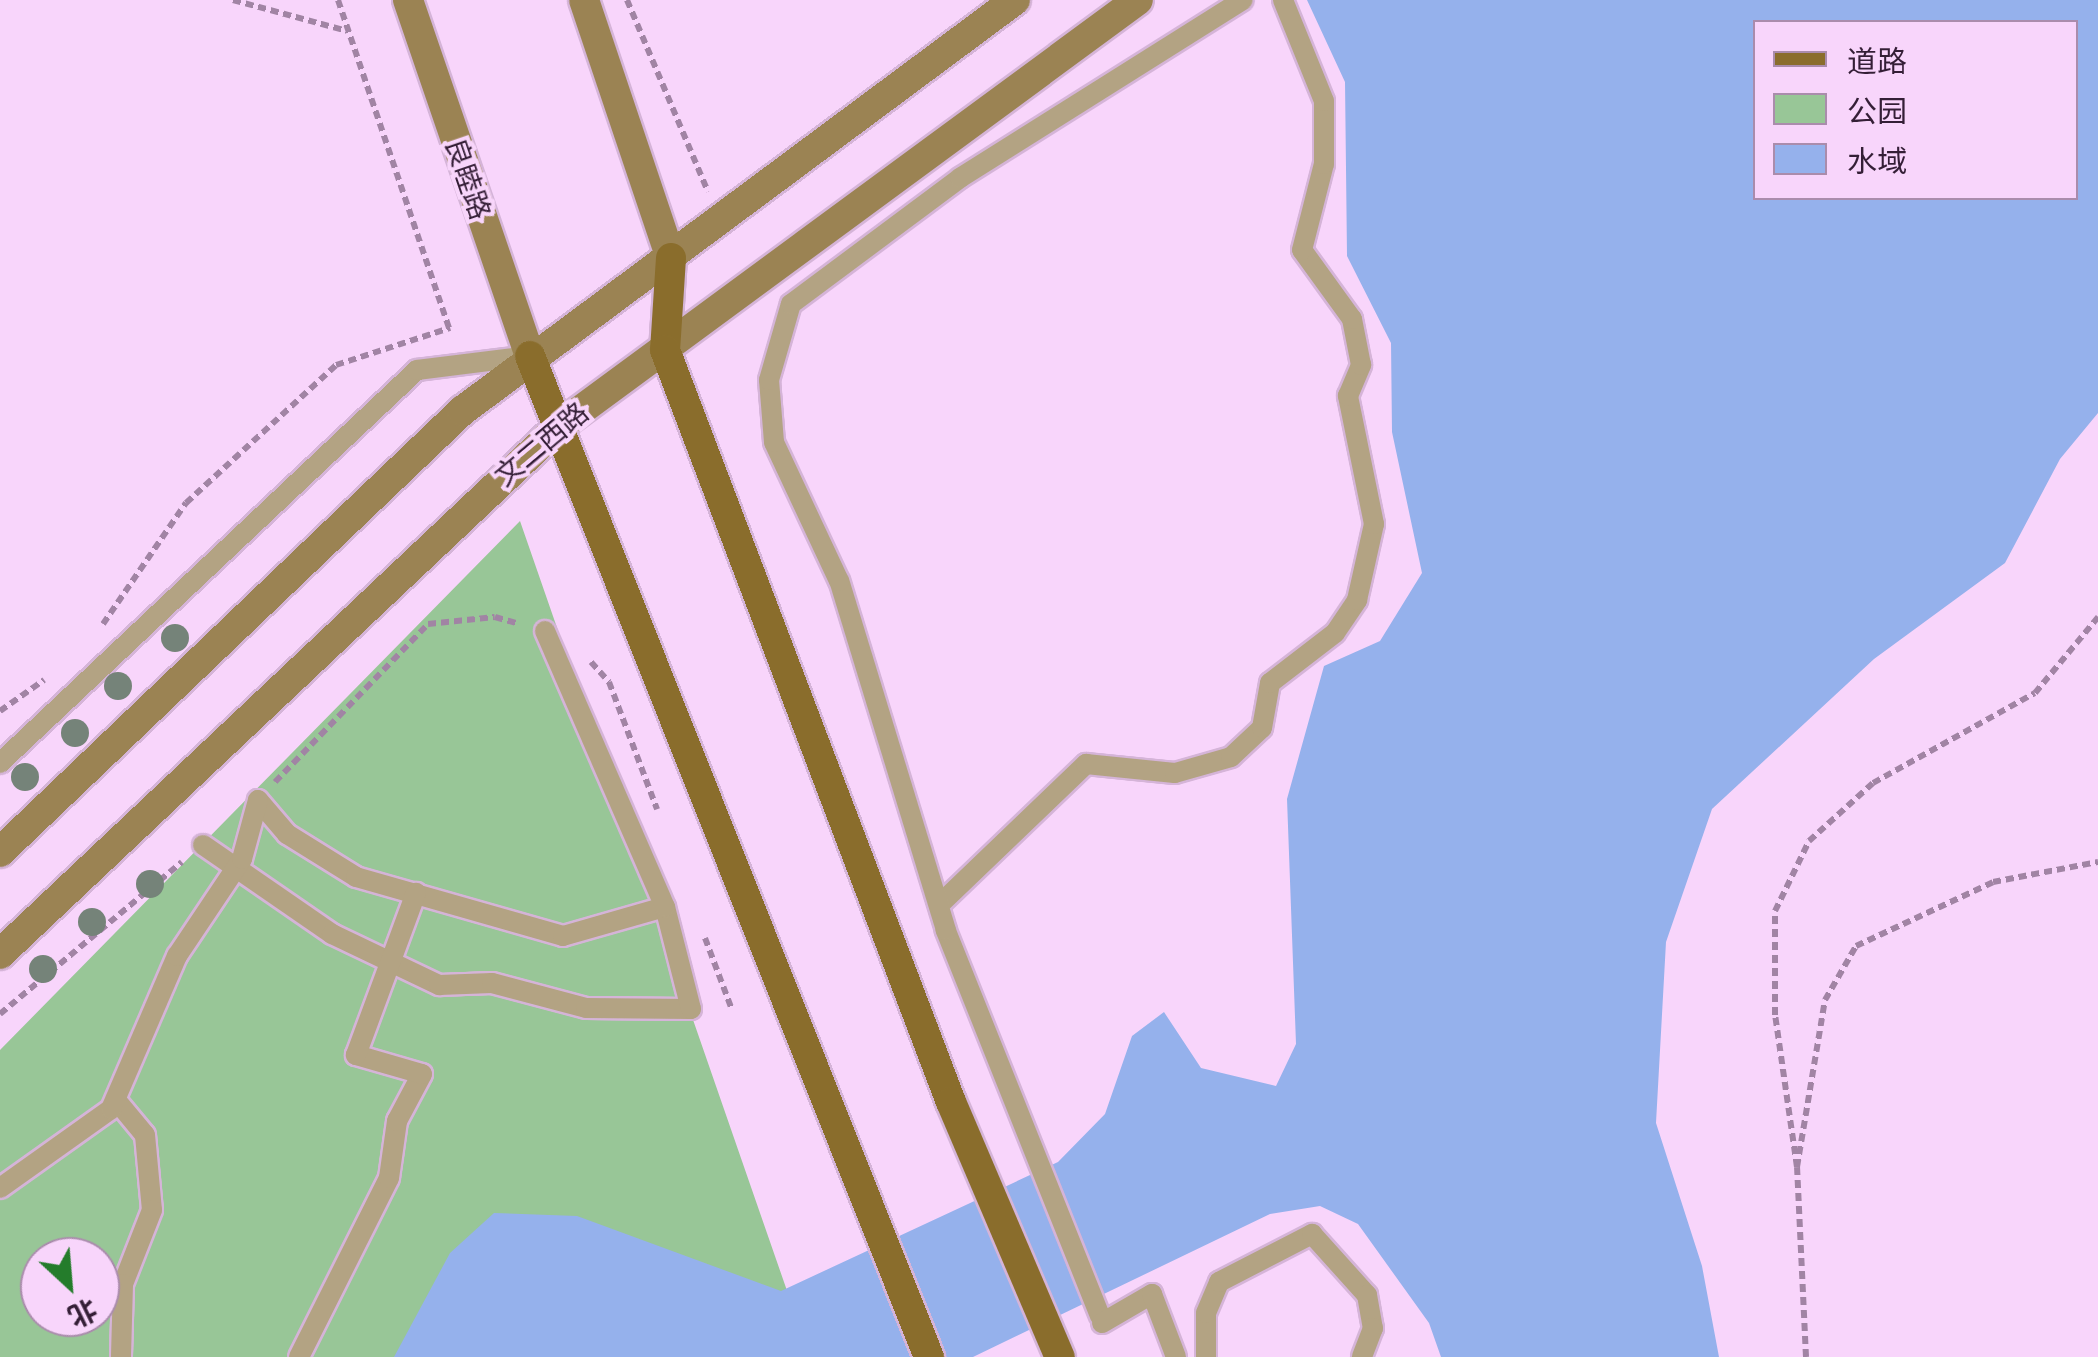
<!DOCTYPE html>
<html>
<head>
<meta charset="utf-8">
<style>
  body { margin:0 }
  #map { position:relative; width:2098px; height:1357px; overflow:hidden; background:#f8d5fb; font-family:Signika,"Noto Sans SC",sans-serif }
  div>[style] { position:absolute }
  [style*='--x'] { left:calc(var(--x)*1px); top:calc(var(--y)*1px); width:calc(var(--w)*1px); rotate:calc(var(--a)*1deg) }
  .green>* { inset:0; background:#98c697 }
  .water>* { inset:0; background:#95b1ec }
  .path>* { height:6px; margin-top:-3px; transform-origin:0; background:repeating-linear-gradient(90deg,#a184a4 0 8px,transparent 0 13px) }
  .roads { filter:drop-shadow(2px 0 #d5b4d8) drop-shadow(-2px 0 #d5b4d8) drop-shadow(0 2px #d5b4d8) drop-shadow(0 -2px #d5b4d8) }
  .lane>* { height:20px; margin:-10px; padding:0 10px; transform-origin:10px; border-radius:10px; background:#b3a383 }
  .secondary>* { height:30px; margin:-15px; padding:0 15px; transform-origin:15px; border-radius:15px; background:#9b8353 }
  .primary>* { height:30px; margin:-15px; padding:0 15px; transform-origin:15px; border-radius:15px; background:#8a6d2c }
  .trees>* { width:28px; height:28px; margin:-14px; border-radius:50%; background:#758379 }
  span { translate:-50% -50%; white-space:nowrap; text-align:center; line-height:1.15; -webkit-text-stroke:8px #f8d5fb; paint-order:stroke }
  .street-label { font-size:28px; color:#341e36 }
  .legend { position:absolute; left:1753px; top:20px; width:325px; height:180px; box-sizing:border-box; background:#f8d5fb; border:2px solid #aa8cac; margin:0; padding:12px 18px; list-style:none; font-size:30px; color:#341e36 }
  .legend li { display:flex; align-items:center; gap:20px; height:50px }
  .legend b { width:50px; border:2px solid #aa8cac }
  .north { position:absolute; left:20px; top:1237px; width:100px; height:100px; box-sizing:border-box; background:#f8d5fb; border:2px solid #aa8cac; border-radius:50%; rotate:154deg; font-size:28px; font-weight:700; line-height:40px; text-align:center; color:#341e36 }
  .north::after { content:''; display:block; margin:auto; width:35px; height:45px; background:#247c2b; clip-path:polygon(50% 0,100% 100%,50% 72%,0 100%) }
</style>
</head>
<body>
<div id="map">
  <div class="green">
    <div style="clip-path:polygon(evenodd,520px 521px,810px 1357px,0 1357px,0 1050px,520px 521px,40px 1257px,100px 1257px,100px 1317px,40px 1317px,40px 1257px)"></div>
  </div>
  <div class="water">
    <div style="clip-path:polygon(evenodd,1307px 0,2098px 0,2098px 413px,2060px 459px,2005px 563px,1874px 659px,1712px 809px,1666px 942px,1656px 1123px,1702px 1266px,1719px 1357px,1441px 1357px,1429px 1323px,1358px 1224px,1320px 1206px,1270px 1214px,973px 1357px,394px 1357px,450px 1253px,494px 1213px,577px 1216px,781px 1291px,1058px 1162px,1105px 1114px,1132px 1036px,1164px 1012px,1201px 1068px,1276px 1086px,1296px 1044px,1287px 799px,1324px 666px,1380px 641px,1422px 573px,1392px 432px,1391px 343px,1347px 256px,1345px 82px,1307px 0,1756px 22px,2076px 22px,2076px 198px,1756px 198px,1756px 22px)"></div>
  </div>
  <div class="path">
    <div style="--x:233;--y:0;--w:118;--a:15.2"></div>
    <div style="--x:338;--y:0;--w:348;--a:71.3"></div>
    <div style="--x:627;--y:0;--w:208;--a:67.1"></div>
    <div style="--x:103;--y:624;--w:147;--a:-55.6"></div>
    <div style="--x:186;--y:503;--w:204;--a:-42.6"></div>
    <div style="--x:336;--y:365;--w:120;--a:-18"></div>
    <div style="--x:591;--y:662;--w:27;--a:48"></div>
    <div style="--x:609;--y:682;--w:136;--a:69.3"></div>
    <div style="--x:0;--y:711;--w:54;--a:-35.2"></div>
    <div style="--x:275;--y:782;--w:220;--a:-45.9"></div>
    <div style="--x:428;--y:624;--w:67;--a:-6"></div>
    <div style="--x:495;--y:617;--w:25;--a:16"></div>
    <div style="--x:705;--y:938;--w:74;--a:69.4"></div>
    <div style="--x:0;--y:1014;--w:237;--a:-39.9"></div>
    <div style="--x:1797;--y:1167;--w:154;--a:-98.2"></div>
    <div style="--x:1775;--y:1015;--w:104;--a:-90"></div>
    <div style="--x:1775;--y:911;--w:78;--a:-64.1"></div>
    <div style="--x:1809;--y:841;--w:86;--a:-42.2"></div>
    <div style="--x:1873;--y:783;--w:185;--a:-29.1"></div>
    <div style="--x:2035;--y:693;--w:99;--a:-50.3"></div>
    <div style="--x:1806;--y:1357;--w:190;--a:-92.7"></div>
    <div style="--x:1797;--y:1167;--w:169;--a:-80.5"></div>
    <div style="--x:1825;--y:1000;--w:62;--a:-60.1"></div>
    <div style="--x:1856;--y:946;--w:151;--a:-25"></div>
    <div style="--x:1993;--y:882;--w:107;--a:-10.8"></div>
  </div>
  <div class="roads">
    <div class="lane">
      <div style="--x:0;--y:763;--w:573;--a:-43.3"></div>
      <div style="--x:417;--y:370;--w:114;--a:-7.1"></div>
      <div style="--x:258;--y:800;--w:45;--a:49.5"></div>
      <div style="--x:287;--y:834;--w:81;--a:31.9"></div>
      <div style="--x:356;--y:877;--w:215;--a:15.9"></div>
      <div style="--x:563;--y:936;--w:106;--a:-15.9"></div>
      <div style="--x:203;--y:845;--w:157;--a:34.6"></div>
      <div style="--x:332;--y:934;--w:119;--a:25.5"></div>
      <div style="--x:439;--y:985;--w:53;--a:-2.2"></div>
      <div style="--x:492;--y:983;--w:97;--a:14.9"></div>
      <div style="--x:586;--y:1008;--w:105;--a:0.5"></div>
      <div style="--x:691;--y:1009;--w:105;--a:-104.3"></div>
      <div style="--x:665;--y:907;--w:301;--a:-113.5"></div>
      <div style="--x:939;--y:905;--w:204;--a:-43.8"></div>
      <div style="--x:1086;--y:764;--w:89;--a:5.8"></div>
      <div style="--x:1175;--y:773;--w:58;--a:-15.9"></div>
      <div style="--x:1231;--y:757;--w:42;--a:-43.1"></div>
      <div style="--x:1262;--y:728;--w:46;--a:-79.9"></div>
      <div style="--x:1270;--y:683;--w:82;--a:-37.6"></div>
      <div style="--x:1335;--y:633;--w:40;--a:-56"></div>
      <div style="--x:1357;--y:600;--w:78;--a:-77.4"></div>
      <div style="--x:1374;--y:524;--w:131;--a:-101.5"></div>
      <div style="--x:1348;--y:396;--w:34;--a:-67"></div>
      <div style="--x:1361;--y:365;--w:47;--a:-101.1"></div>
      <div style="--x:1352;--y:319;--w:85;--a:-125.9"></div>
      <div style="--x:1302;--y:250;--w:89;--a:-75.7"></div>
      <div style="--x:1324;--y:164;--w:63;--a:-90"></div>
      <div style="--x:1324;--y:101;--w:109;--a:-112.1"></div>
      <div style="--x:116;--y:1100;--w:45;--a:50.4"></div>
      <div style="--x:145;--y:1135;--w:75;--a:84.7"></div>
      <div style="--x:152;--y:1210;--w:79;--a:111.4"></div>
      <div style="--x:123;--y:1284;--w:73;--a:91.6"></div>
      <div style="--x:0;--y:1188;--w:136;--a:-35.4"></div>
      <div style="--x:111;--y:1109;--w:167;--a:-66.7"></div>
      <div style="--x:177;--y:956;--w:117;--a:-56.2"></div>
      <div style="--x:242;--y:859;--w:61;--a:-74.8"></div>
      <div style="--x:1100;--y:1316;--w:416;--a:-111.8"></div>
      <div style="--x:946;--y:930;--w:365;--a:-107"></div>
      <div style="--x:839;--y:581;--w:153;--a:-115.1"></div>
      <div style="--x:774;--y:442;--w:62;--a:-94.6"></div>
      <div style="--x:769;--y:380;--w:79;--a:-73.9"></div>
      <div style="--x:791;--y:304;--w:211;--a:-36.7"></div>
      <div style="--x:960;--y:178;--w:334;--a:-32.2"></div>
      <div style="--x:1102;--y:1323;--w:58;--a:-30.1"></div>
      <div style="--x:1152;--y:1294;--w:67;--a:69.1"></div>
      <div style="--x:299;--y:1357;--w:200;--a:-63.3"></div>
      <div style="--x:389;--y:1178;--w:58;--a:-82"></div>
      <div style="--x:397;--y:1121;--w:53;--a:-62"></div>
      <div style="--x:422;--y:1074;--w:69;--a:-163.9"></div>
      <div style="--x:356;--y:1055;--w:173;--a:-69.7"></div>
      <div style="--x:1206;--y:1357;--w:44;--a:-90"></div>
      <div style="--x:1206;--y:1313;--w:34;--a:-67"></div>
      <div style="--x:1219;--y:1282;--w:105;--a:-27.3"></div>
      <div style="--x:1312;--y:1234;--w:82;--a:48"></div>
      <div style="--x:1367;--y:1295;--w:34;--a:80"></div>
      <div style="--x:1373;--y:1328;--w:31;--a:111"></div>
    </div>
    <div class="secondary">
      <div style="--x:408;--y:0;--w:376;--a:71.1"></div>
      <div style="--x:584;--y:0;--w:272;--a:71.4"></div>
      <div style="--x:0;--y:852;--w:639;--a:-43.67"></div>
      <div style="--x:462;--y:411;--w:689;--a:-36.62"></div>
      <div style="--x:0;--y:954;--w:772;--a:-43.32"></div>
      <div style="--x:562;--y:424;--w:715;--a:-36.36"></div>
    </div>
    <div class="primary">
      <div style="--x:671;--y:258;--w:92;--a:93.7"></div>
      <div style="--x:665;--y:350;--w:805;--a:69.18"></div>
      <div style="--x:951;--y:1102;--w:277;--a:66.9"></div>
      <div style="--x:530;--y:356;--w:1078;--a:68.27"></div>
    </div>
  </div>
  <div class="trees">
    <div style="left:175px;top:638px"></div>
    <div style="left:118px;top:686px"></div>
    <div style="left:75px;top:733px"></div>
    <div style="left:25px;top:777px"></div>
    <div style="left:150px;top:884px"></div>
    <div style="left:92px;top:922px"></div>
    <div style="left:43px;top:969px"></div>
  </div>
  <div class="street-label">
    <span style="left:467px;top:179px;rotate:71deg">良睦路</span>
    <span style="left:542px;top:445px;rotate:-40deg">文二西路</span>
  </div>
  <ul class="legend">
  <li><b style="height:12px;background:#8a6d2c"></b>道路</li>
  <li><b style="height:28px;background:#98c697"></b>公园</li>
  <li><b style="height:28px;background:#95b1ec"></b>水域</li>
  </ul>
  <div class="north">北</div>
</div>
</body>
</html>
